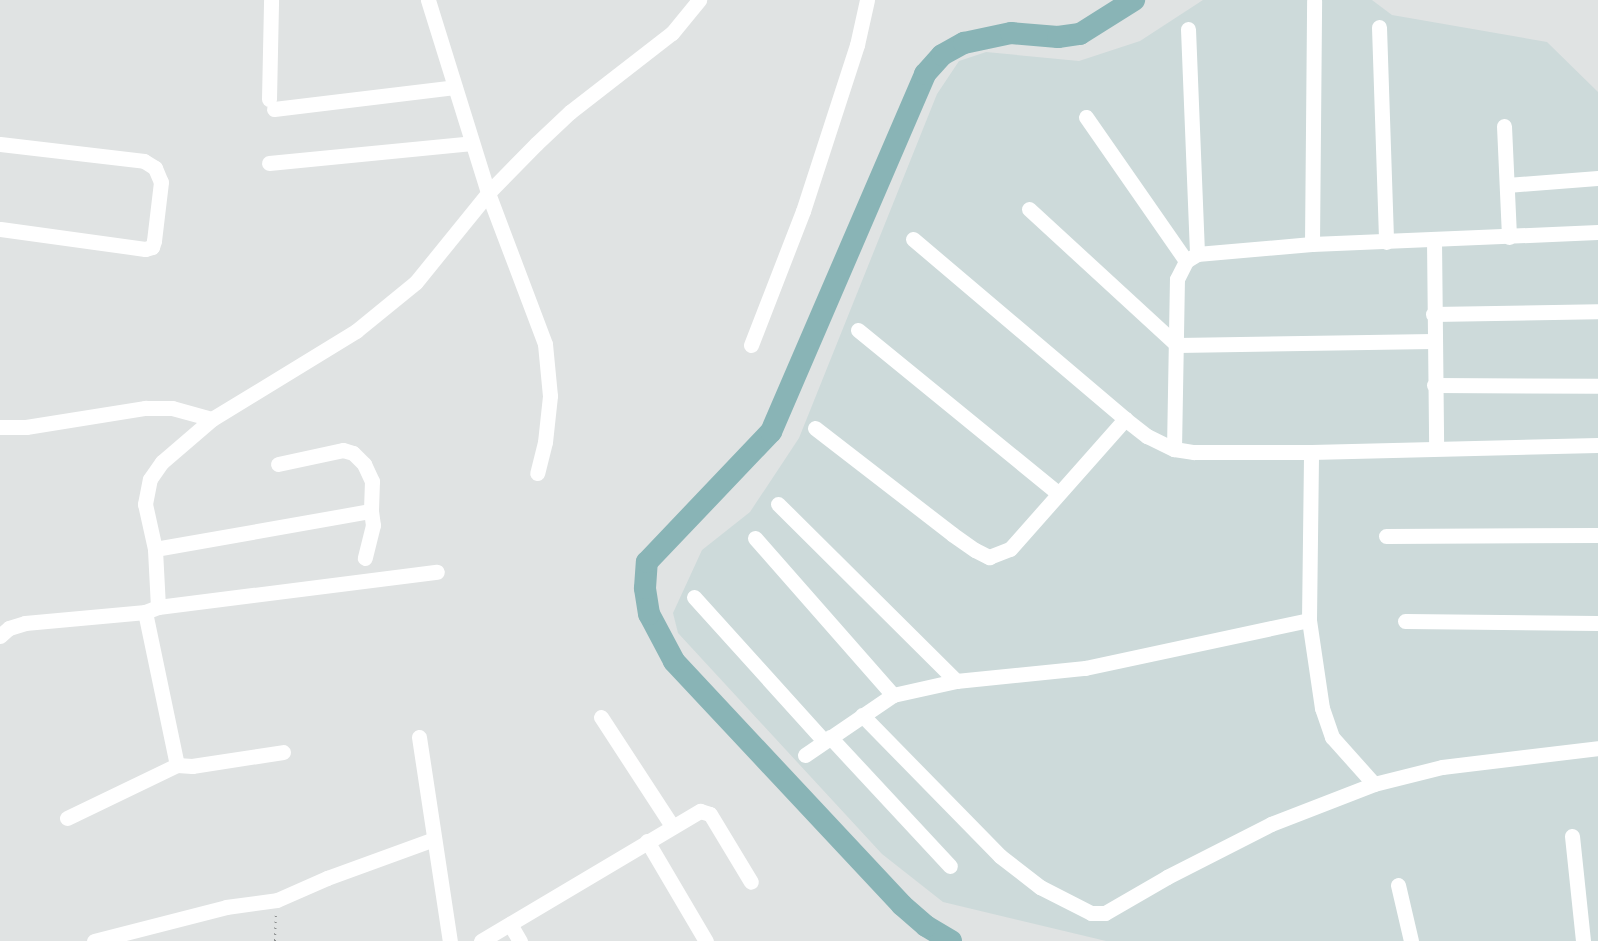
<!DOCTYPE html>
<html>
<head>
<meta charset="utf-8">
<style>
  body { margin:0 }
  #map { position:relative; width:1598px; height:941px; overflow:hidden; background:#e0e3e3; font-family:Quicksand,sans-serif }
  div>[style] { position:absolute }
  [style*='--x'] { left:calc(var(--x)*1px); top:calc(var(--y)*1px); width:calc(var(--w)*1px); rotate:calc(var(--a)*1deg) }
  .built>* { inset:0; background:#cddada }
  .river>* { height:22px; margin:-11px; padding:0 11px; transform-origin:11px; border-radius:11px; background:#89b4b6 }
  .path>* { height:2px; margin-top:-1px; transform-origin:0; background:repeating-linear-gradient(90deg,#8c8f8f 0 1.5px,transparent 0 6px) }
  .minor>* { height:15px; margin:-7.5px; padding:0 7.5px; transform-origin:7.5px; border-radius:7.5px; background:#fff }
  span { translate:-50% -50%; white-space:nowrap; text-align:center; line-height:1.15; -webkit-text-stroke:4.5px #fff; paint-order:stroke }
</style>
</head>
<body>
<div id="map">
  <div class="built">
    <div style="clip-path:polygon(1203px 0,1372px 0,1392px 15px,1547px 42px,1598px 92px,1598px 941px,1106px 941px,943px 902px,882px 854px,678px 633px,673px 613px,702px 550px,750px 512px,799px 438px,937px 94px,959px 61px,986px 52px,1079px 61px,1140px 41px)"></div>
  </div>
  <div class="river">
    <div style="--x:951;--y:941;--w:29;--a:-149"></div>
    <div style="--x:926;--y:926;--w:32;--a:-139"></div>
    <div style="--x:902;--y:905;--w:334;--a:-133.1"></div>
    <div style="--x:674;--y:661;--w:53;--a:-118"></div>
    <div style="--x:649;--y:614;--w:26;--a:-99"></div>
    <div style="--x:645;--y:588;--w:26;--a:-86"></div>
    <div style="--x:647;--y:562;--w:180;--a:-46.4"></div>
    <div style="--x:771;--y:432;--w:390;--a:-66.7"></div>
    <div style="--x:925;--y:74;--w:25;--a:-48"></div>
    <div style="--x:942;--y:55;--w:25;--a:-29"></div>
    <div style="--x:964;--y:43;--w:48;--a:-12"></div>
    <div style="--x:1011;--y:33;--w:47;--a:4.9"></div>
    <div style="--x:1058;--y:37;--w:22;--a:-8"></div>
    <div style="--x:1080;--y:34;--w:64;--a:-32.2"></div>
  </div>
  <div class="path">
    <div style="--x:275;--y:941;--w:27;--a:-88"></div>
  </div>
  <div class="minor">
    <div style="--x:428;--y:0;--w:202;--a:72.7"></div>
    <div style="--x:488;--y:193;--w:161;--a:69.3"></div>
    <div style="--x:545;--y:344;--w:52;--a:84.5"></div>
    <div style="--x:550;--y:396;--w:46;--a:96.2"></div>
    <div style="--x:545;--y:442;--w:32;--a:104"></div>
    <div style="--x:1379;--y:27;--w:215;--a:88.1"></div>
    <div style="--x:1188;--y:29;--w:225;--a:87.7"></div>
    <div style="--x:269;--y:99;--w:99;--a:-88.8"></div>
    <div style="--x:274;--y:109;--w:182;--a:-6.9"></div>
    <div style="--x:1086;--y:117;--w:175;--a:55.2"></div>
    <div style="--x:1504;--y:126;--w:111;--a:87.4"></div>
    <div style="--x:0;--y:144;--w:145;--a:6.7"></div>
    <div style="--x:144;--y:161;--w:13;--a:32"></div>
    <div style="--x:155;--y:168;--w:15;--a:67"></div>
    <div style="--x:161;--y:182;--w:59;--a:96.8"></div>
    <div style="--x:154;--y:241;--w:6;--a:108"></div>
    <div style="--x:152;--y:247;--w:7;--a:164"></div>
    <div style="--x:145;--y:249;--w:146;--a:-172.1"></div>
    <div style="--x:269;--y:163;--w:204;--a:-5.6"></div>
    <div style="--x:1507;--y:185;--w:91;--a:-4.4"></div>
    <div style="--x:1029;--y:209;--w:201;--a:42.6"></div>
    <div style="--x:1177;--y:345;--w:256;--a:-0.9"></div>
    <div style="--x:913;--y:239;--w:278;--a:40.3"></div>
    <div style="--x:1125;--y:419;--w:28;--a:38"></div>
    <div style="--x:1147;--y:436;--w:30;--a:26"></div>
    <div style="--x:1174;--y:449;--w:20;--a:9"></div>
    <div style="--x:1194;--y:452;--w:117;--a:0"></div>
    <div style="--x:1311;--y:452;--w:287;--a:-1.4"></div>
    <div style="--x:1434;--y:240;--w:208;--a:89.4"></div>
    <div style="--x:1312;--y:244;--w:243;--a:-89.5"></div>
    <div style="--x:1433;--y:314;--w:165;--a:-1"></div>
    <div style="--x:858;--y:330;--w:258;--a:39.2"></div>
    <div style="--x:751;--y:345;--w:144;--a:-68.8"></div>
    <div style="--x:803;--y:211;--w:175;--a:-72"></div>
    <div style="--x:857;--y:45;--w:46;--a:-77.5"></div>
    <div style="--x:1434;--y:385;--w:164;--a:0.3"></div>
    <div style="--x:0;--y:427;--w:26;--a:0"></div>
    <div style="--x:26;--y:427;--w:121;--a:-9.1"></div>
    <div style="--x:145;--y:408;--w:27;--a:0"></div>
    <div style="--x:172;--y:408;--w:41;--a:15.4"></div>
    <div style="--x:815;--y:428;--w:173;--a:37.7"></div>
    <div style="--x:952;--y:534;--w:28;--a:35"></div>
    <div style="--x:975;--y:550;--w:16;--a:27"></div>
    <div style="--x:989;--y:557;--w:22;--a:-21"></div>
    <div style="--x:1010;--y:549;--w:174;--a:-48.5"></div>
    <div style="--x:1174;--y:449;--w:170;--a:-89"></div>
    <div style="--x:1177;--y:279;--w:20;--a:-63"></div>
    <div style="--x:1186;--y:261;--w:13;--a:-32"></div>
    <div style="--x:1197;--y:254;--w:115;--a:-5"></div>
    <div style="--x:1312;--y:244;--w:286;--a:-2.4"></div>
    <div style="--x:278;--y:464;--w:66;--a:-12.2"></div>
    <div style="--x:343;--y:450;--w:10;--a:17"></div>
    <div style="--x:353;--y:453;--w:16;--a:45"></div>
    <div style="--x:364;--y:464;--w:19;--a:65"></div>
    <div style="--x:372;--y:481;--w:30;--a:92"></div>
    <div style="--x:778;--y:504;--w:251;--a:44.8"></div>
    <div style="--x:1386;--y:536;--w:212;--a:-0.3"></div>
    <div style="--x:755;--y:538;--w:209;--a:48.7"></div>
    <div style="--x:155;--y:549;--w:219;--a:-10"></div>
    <div style="--x:371;--y:511;--w:14;--a:82"></div>
    <div style="--x:373;--y:525;--w:34;--a:104"></div>
    <div style="--x:694;--y:597;--w:194;--a:47.9"></div>
    <div style="--x:158;--y:607;--w:281;--a:-7.2"></div>
    <div style="--x:145;--y:612;--w:156;--a:78.2"></div>
    <div style="--x:1309;--y:620;--w:89;--a:81.6"></div>
    <div style="--x:1322;--y:708;--w:31;--a:71"></div>
    <div style="--x:1332;--y:737;--w:63;--a:48.2"></div>
    <div style="--x:1405;--y:621;--w:193;--a:0.6"></div>
    <div style="--x:0;--y:636;--w:12;--a:-42"></div>
    <div style="--x:9;--y:628;--w:17;--a:-17"></div>
    <div style="--x:25;--y:623;--w:121;--a:-5.2"></div>
    <div style="--x:145;--y:612;--w:14;--a:-21"></div>
    <div style="--x:158;--y:607;--w:58;--a:-93"></div>
    <div style="--x:155;--y:549;--w:46;--a:-102.5"></div>
    <div style="--x:145;--y:504;--w:25;--a:-79"></div>
    <div style="--x:150;--y:479;--w:21;--a:-55"></div>
    <div style="--x:162;--y:462;--w:66;--a:-40.7"></div>
    <div style="--x:212;--y:419;--w:169;--a:-31.4"></div>
    <div style="--x:356;--y:331;--w:77;--a:-39.2"></div>
    <div style="--x:416;--y:282;--w:114;--a:-51"></div>
    <div style="--x:488;--y:193;--w:69;--a:-45.6"></div>
    <div style="--x:536;--y:144;--w:47;--a:-43.3"></div>
    <div style="--x:570;--y:112;--w:129;--a:-37.8"></div>
    <div style="--x:672;--y:33;--w:43;--a:-50.7"></div>
    <div style="--x:862;--y:715;--w:197;--a:45.6"></div>
    <div style="--x:1000;--y:856;--w:51;--a:37.8"></div>
    <div style="--x:1040;--y:887;--w:57;--a:27"></div>
    <div style="--x:1091;--y:913;--w:14;--a:0"></div>
    <div style="--x:1105;--y:913;--w:72;--a:-30.1"></div>
    <div style="--x:1167;--y:877;--w:117;--a:-27"></div>
    <div style="--x:1271;--y:824;--w:110;--a:-21.2"></div>
    <div style="--x:1374;--y:784;--w:70;--a:-14"></div>
    <div style="--x:1442;--y:767;--w:157;--a:-6.9"></div>
    <div style="--x:601;--y:717;--w:130;--a:56.9"></div>
    <div style="--x:419;--y:737;--w:206;--a:81.4"></div>
    <div style="--x:830;--y:737;--w:176;--a:47.1"></div>
    <div style="--x:805;--y:755;--w:107;--a:-34.3"></div>
    <div style="--x:893;--y:695;--w:65;--a:-12.5"></div>
    <div style="--x:956;--y:681;--w:130;--a:-5.8"></div>
    <div style="--x:1085;--y:668;--w:229;--a:-12.1"></div>
    <div style="--x:1309;--y:620;--w:168;--a:-89.3"></div>
    <div style="--x:67;--y:818;--w:122;--a:-25.7"></div>
    <div style="--x:177;--y:765;--w:15;--a:4"></div>
    <div style="--x:192;--y:766;--w:92;--a:-8.7"></div>
    <div style="--x:1572;--y:836;--w:106;--a:84"></div>
    <div style="--x:647;--y:841;--w:116;--a:59.5"></div>
    <div style="--x:1398;--y:885;--w:57;--a:76.9"></div>
    <div style="--x:510;--y:924;--w:20;--a:60"></div>
    <div style="--x:94;--y:941;--w:136;--a:-14.4"></div>
    <div style="--x:226;--y:907;--w:51;--a:-7.8"></div>
    <div style="--x:277;--y:900;--w:55;--a:-23.7"></div>
    <div style="--x:327;--y:878;--w:114;--a:-20"></div>
    <div style="--x:481;--y:941;--w:255;--a:-30.7"></div>
    <div style="--x:700;--y:811;--w:10;--a:17"></div>
    <div style="--x:710;--y:814;--w:79;--a:58.9"></div>
  </div>
</div>
</body>
</html>
